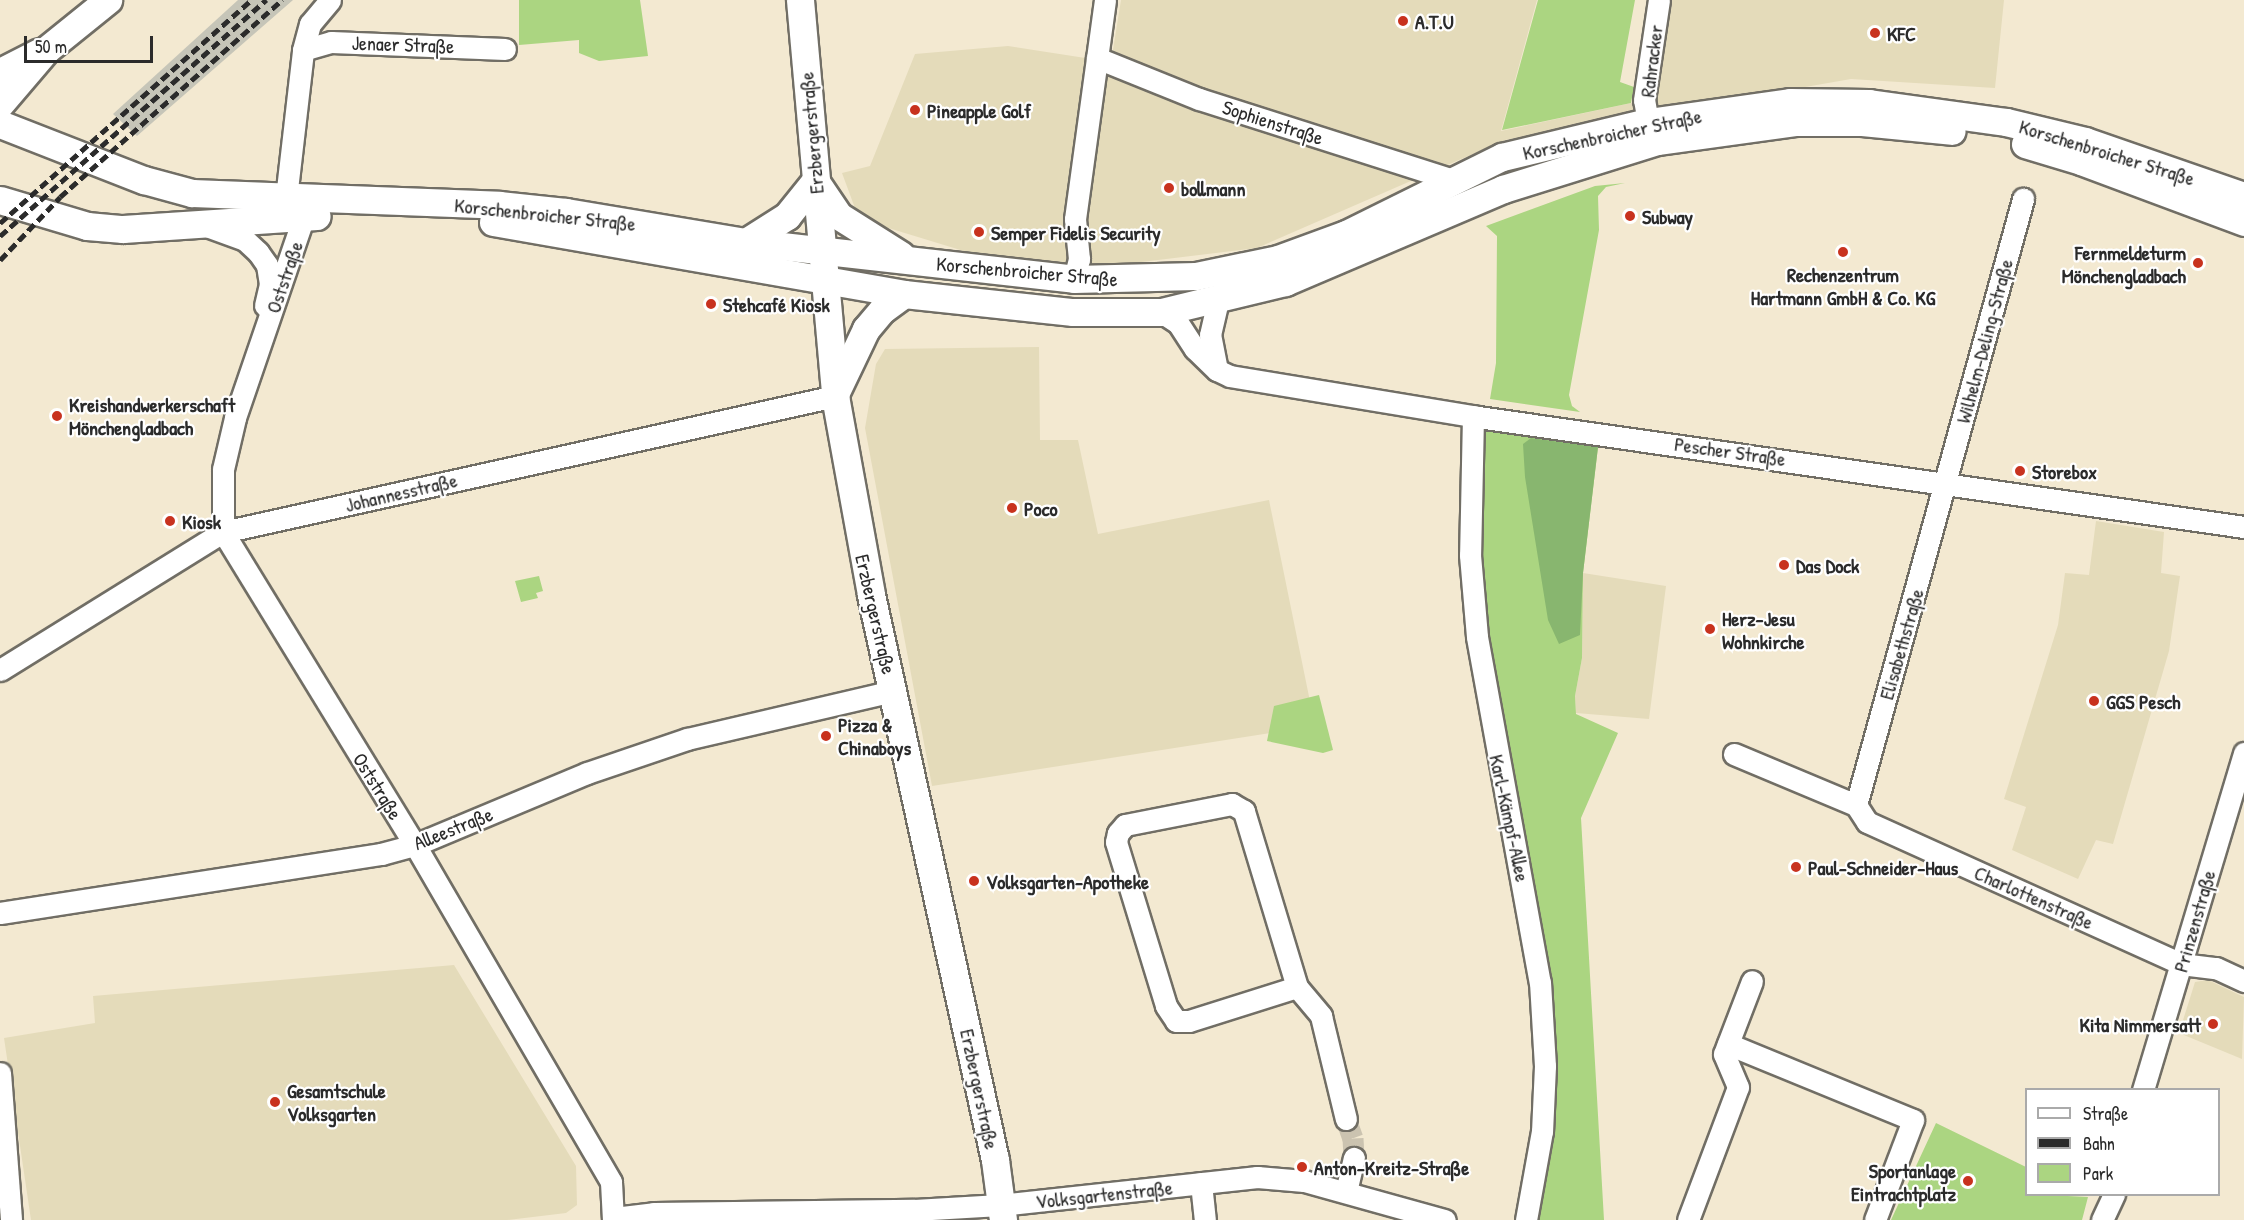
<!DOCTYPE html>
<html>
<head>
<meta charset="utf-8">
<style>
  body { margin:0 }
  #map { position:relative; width:2244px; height:1220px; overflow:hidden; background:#f3e9d1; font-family:"Patrick Hand",sans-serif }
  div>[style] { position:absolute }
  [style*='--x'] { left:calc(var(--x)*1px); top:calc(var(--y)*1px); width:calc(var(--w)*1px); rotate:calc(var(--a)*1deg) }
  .built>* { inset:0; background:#e4dbba }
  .industrial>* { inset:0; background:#c6c5b8 }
  .green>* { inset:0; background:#abd581 }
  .forest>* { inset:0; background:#88b66f }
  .minor-tunnel>* { height:21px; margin-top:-10.5px; transform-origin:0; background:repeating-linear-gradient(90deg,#cbc3b0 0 21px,transparent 0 31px) }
  .roads { filter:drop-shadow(2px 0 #716e65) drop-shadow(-2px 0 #716e65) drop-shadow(0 2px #716e65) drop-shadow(0 -2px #716e65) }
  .minor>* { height:21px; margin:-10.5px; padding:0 10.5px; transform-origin:10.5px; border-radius:10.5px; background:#fff }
  .major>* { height:27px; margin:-13.5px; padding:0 13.5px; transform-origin:13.5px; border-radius:13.5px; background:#fff }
  .rail>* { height:4.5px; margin-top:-2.25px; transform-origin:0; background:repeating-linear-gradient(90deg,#2b2b2b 0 9px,transparent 0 13.5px) }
  .dots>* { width:16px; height:16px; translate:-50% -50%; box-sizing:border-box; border:3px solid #fff; border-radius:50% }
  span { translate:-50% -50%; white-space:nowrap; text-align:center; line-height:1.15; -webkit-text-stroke:4.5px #fff; paint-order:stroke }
  .poi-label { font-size:20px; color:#2b2b2b; font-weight:700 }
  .left { translate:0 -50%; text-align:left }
  .right { translate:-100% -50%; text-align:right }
  .street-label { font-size:20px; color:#2b2b2b }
  .legend { position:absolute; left:2025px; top:1088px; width:195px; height:108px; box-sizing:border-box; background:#fff; border:2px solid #aaa; margin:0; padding:8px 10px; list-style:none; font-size:18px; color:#2b2b2b }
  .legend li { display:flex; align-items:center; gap:12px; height:30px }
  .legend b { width:30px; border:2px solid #aaa }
  .scale { position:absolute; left:24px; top:36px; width:129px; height:27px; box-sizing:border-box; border:3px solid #2b2b2b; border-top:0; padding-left:8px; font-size:18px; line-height:21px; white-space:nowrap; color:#2b2b2b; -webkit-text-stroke:4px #fff; paint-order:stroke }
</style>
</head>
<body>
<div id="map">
  <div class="built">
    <div style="clip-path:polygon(1121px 0,1537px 0,1501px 131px,1650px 99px,1669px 0,2004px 0,1995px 88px,1851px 79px,1505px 140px,1257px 248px,1092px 268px,1016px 267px,859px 219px,842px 173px,870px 166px,915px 54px,1008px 46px,1111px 62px)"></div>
    <div style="clip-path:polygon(1039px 347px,1040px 440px,1078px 440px,1098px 534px,1269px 500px,1315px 726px,932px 786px,865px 428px,876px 364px,885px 349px)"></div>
    <div style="clip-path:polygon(2096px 521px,2164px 532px,2161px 573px,2180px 576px,2169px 651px,2113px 844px,2096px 840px,2078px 879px,2012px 850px,2026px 807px,2004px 799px,2058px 625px,2065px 573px,2089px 575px)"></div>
    <div style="clip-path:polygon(1583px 573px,1666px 586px,1649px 719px,1576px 713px,1575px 696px,1582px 658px)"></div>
    <div style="clip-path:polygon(454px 965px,576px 1166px,577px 1205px,566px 1213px,507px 1220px,31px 1220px,4px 1038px,95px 1023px,93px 996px)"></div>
    <div style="clip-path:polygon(2208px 980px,2244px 997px,2242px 1059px,2179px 1033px,2195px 982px)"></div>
  </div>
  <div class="industrial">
    <div style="clip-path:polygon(238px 0,293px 0,137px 136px,113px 114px)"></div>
  </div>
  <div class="green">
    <div style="clip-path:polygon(519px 0,640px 0,648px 56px,599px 61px,579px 53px,579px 40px,519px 45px)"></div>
    <div style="clip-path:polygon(1538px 0,1635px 0,1620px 82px,1634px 87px,1631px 103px,1502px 130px)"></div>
    <div style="clip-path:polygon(1625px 183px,1606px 187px,1598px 196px,1599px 230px,1569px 395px,1572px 406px,1580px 412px,1490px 399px,1496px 363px,1497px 236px,1486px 226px,1595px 186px)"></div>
    <div style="clip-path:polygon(1486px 431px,1598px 447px,1583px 573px,1582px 658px,1575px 696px,1576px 714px,1618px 733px,1581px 818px,1604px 1220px,1533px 1220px,1548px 1110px,1477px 559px,1481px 434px)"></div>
    <div style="clip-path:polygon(539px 576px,543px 591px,536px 593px,538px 598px,521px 602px,515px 581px)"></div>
    <div style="clip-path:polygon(1319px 695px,1333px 750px,1323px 753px,1267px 741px,1274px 706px)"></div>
    <div style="clip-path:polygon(1936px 1123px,2026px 1167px,2026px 1194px,2088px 1197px,2082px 1220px,1891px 1220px)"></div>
  </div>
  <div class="forest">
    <div style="clip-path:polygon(1531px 438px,1598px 447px,1583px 573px,1580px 635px,1559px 644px,1548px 620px,1525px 477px,1523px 444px)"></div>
  </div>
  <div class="minor-tunnel">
    <div style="--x:1346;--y:1119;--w:20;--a:70"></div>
    <div style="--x:1353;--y:1138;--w:20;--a:87"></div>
  </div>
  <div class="roads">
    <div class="minor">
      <div style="--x:303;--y:50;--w:29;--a:-16"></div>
      <div style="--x:331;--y:42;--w:174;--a:2.3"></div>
      <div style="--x:1097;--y:58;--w:110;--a:21.9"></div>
      <div style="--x:1199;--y:99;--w:267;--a:17.7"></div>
      <div style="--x:1648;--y:122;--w:22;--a:-100"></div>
      <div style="--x:1644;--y:100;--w:101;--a:-81.5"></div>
      <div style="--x:286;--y:198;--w:149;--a:-83.4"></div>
      <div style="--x:303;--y:50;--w:27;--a:-75"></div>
      <div style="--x:310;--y:24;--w:31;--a:-50"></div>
      <div style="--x:304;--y:216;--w:213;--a:108.9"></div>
      <div style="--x:235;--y:418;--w:52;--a:103.2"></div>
      <div style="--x:223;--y:469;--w:63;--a:90"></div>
      <div style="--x:223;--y:532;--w:367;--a:58.5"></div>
      <div style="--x:415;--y:845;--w:390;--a:59.8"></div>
      <div style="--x:611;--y:1182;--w:38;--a:87"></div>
      <div style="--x:209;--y:227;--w:38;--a:20"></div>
      <div style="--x:245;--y:240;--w:18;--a:43"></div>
      <div style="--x:258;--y:252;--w:16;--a:55"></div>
      <div style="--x:267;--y:265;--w:19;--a:81"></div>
      <div style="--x:270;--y:284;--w:22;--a:103"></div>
      <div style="--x:1074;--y:279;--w:21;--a:-76"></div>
      <div style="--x:1079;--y:259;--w:40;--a:-95.7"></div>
      <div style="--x:1075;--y:219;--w:221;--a:-82.2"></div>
      <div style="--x:1161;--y:312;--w:20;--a:33"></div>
      <div style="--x:1178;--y:323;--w:31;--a:57"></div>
      <div style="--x:1195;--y:349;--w:30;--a:44"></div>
      <div style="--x:1217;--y:370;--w:14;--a:25"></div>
      <div style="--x:1230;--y:376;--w:251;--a:9.4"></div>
      <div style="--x:1478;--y:417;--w:774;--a:8.17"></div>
      <div style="--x:1217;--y:370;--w:36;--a:-101"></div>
      <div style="--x:1210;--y:335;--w:35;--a:-77"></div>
      <div style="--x:1473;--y:416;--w:139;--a:91.2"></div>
      <div style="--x:1470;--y:555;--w:82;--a:85.1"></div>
      <div style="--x:1477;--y:637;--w:351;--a:79.7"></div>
      <div style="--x:1540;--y:982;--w:84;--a:86.6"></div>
      <div style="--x:1545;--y:1066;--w:65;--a:92.6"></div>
      <div style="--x:1542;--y:1131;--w:90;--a:100.2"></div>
      <div style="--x:0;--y:670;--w:262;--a:-31.8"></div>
      <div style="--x:223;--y:532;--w:627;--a:-12.53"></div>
      <div style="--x:1734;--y:754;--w:132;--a:22.7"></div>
      <div style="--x:1856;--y:805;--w:20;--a:57"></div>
      <div style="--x:1867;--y:822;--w:345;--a:24.3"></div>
      <div style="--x:2181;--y:964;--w:35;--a:7"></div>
      <div style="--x:2216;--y:968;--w:31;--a:25"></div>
      <div style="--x:1856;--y:805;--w:629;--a:-74.59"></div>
      <div style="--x:0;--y:913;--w:386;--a:-8.8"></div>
      <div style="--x:381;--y:854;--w:35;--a:-15"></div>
      <div style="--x:415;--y:845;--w:186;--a:-22.7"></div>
      <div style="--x:587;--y:773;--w:106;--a:-18.8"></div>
      <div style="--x:687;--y:739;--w:212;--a:-13.1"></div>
      <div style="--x:1297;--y:987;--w:184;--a:-106.8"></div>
      <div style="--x:1244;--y:811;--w:14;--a:-150"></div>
      <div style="--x:1232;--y:804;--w:109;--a:168.9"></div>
      <div style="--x:1125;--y:825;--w:11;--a:131"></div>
      <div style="--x:1118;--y:833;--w:9;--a:103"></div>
      <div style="--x:1116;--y:842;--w:171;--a:73"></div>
      <div style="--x:1166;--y:1006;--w:18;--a:56"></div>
      <div style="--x:1176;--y:1021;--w:13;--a:0"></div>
      <div style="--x:1189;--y:1021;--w:113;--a:-17.5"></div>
      <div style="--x:1297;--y:987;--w:38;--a:50"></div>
      <div style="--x:1321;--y:1016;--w:106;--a:76.4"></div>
      <div style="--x:1728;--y:1044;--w:200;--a:22.3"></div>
      <div style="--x:1913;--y:1120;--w:107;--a:110.8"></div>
      <div style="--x:0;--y:1073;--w:147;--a:85.7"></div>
      <div style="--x:2143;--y:1090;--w:352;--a:-73.3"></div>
      <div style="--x:1201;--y:1183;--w:37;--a:84"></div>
      <div style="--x:1346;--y:1192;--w:35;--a:-77"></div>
      <div style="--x:614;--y:1218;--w:40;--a:-7.1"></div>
      <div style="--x:654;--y:1213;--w:260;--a:-0.7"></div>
      <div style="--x:914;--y:1210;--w:86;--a:-3.3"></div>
      <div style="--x:1000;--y:1205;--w:259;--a:-6.2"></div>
      <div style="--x:1257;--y:1177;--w:47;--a:4.9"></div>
      <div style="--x:1304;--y:1181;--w:146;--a:15.5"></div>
      <div style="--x:1688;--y:1220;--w:142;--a:-69.4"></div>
      <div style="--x:1738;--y:1087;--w:36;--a:-113"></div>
      <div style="--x:1724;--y:1054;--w:78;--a:-69"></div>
      <div style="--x:2102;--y:1220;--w:29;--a:-65"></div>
    </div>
    <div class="major">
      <div style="--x:800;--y:0;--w:398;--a:84.9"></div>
      <div style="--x:835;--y:396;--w:202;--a:79.7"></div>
      <div style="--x:871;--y:595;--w:578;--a:77.62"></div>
      <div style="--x:995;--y:1160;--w:61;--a:82.4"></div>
      <div style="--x:0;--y:72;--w:44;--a:-27.1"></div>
      <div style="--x:0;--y:104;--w:71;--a:-49.6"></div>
      <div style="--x:46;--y:50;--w:80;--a:-38.9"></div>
      <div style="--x:0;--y:124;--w:155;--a:21.3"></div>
      <div style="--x:144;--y:180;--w:50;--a:15.2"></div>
      <div style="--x:192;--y:193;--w:307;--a:2.2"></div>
      <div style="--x:499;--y:205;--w:67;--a:6"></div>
      <div style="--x:566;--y:212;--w:182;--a:9.5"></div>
      <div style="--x:746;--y:242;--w:330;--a:6.4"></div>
      <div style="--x:1074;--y:279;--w:122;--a:-1.4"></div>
      <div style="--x:1196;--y:276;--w:84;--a:-11.7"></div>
      <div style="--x:1278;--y:259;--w:72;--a:-20.2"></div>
      <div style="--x:1346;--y:234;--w:174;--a:-26.3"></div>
      <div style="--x:1502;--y:157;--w:150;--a:-13.5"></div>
      <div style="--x:1648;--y:122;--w:143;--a:-8"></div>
      <div style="--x:1790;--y:102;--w:79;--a:0.7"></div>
      <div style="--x:1869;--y:103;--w:138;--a:7.9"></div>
      <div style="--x:2006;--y:122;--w:81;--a:13.5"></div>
      <div style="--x:2085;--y:141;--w:168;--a:19.1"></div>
      <div style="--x:2025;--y:144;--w:59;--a:16.9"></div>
      <div style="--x:2081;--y:161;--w:174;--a:20.5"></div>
      <div style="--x:816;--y:182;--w:41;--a:55.9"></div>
      <div style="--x:839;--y:216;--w:73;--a:32.2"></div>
      <div style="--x:0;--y:200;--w:91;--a:16.6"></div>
      <div style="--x:87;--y:226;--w:36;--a:5"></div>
      <div style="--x:123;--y:229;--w:194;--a:-3.8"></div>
      <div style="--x:493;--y:222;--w:417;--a:9.9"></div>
      <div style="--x:904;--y:294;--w:170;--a:6.1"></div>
      <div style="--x:1073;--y:312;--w:88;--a:0"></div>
      <div style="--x:1161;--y:312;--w:128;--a:-13.6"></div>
      <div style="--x:1285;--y:282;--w:237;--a:-23.1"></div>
      <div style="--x:1503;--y:189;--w:161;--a:-17.3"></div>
      <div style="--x:1657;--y:141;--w:139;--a:-7.8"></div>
      <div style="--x:1795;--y:122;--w:67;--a:0"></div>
      <div style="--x:1862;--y:122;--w:90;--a:5.7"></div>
      <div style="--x:746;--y:242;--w:49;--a:-32.4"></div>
      <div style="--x:787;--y:216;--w:45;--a:-51.3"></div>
      <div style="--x:835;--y:394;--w:72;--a:-64.5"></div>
      <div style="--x:866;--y:329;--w:25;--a:-50"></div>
      <div style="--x:882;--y:310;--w:27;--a:-36"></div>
    </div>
  </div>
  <div class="rail">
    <div style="--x:0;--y:223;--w:336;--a:-41.6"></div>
    <div style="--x:0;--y:236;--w:356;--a:-41.6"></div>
    <div style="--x:0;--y:260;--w:87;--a:-46.4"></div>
    <div style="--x:60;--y:197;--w:297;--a:-41.6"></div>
  </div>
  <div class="dots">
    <div style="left:1403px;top:21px;background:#c8321e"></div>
    <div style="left:1875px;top:33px;background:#c8321e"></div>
    <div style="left:915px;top:110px;background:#c8321e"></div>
    <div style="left:1169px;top:188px;background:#c8321e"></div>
    <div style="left:1630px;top:216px;background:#c8321e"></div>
    <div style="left:979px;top:232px;background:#c8321e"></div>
    <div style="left:1843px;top:252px;background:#c8321e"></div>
    <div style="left:2198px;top:263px;background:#c8321e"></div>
    <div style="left:711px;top:304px;background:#c8321e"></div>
    <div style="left:57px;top:416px;background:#c8321e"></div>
    <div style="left:2020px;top:471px;background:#c8321e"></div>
    <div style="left:1012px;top:508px;background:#c8321e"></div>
    <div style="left:170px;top:521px;background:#c8321e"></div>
    <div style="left:1784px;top:565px;background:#c8321e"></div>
    <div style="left:1710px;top:629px;background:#c8321e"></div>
    <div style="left:2094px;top:701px;background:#c8321e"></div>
    <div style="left:826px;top:736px;background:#c8321e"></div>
    <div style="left:1796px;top:867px;background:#c8321e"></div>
    <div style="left:974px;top:881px;background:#c8321e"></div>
    <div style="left:2213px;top:1024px;background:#c8321e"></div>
    <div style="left:275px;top:1102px;background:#c8321e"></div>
    <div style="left:1302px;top:1167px;background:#c8321e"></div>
    <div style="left:1968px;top:1181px;background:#c8321e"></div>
  </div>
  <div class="poi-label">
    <span class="left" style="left:1415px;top:21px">A.T.U</span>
    <span class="left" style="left:1887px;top:33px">KFC</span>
    <span class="left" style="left:927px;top:110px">Pineapple Golf</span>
    <span class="left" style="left:1181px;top:188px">bollmann</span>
    <span class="left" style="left:1642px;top:216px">Subway</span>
    <span class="left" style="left:991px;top:232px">Semper Fidelis Security</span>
    <span class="right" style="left:2186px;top:264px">Fernmeldeturm<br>Mönchengladbach</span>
    <span style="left:1843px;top:286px">Rechenzentrum<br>Hartmann GmbH &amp; Co. KG</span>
    <span class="left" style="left:723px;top:304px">Stehcafé Kiosk</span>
    <span class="left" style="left:69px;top:416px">Kreishandwerkerschaft<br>Mönchengladbach</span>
    <span class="left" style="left:2032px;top:471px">Storebox</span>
    <span class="left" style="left:1024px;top:508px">Poco</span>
    <span class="left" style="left:182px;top:521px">Kiosk</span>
    <span class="left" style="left:1796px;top:565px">Das Dock</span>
    <span class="left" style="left:1722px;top:630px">Herz-Jesu<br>Wohnkirche</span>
    <span class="left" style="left:2106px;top:701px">GGS Pesch</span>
    <span class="left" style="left:838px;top:736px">Pizza &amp;<br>Chinaboys</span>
    <span class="left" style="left:1808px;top:867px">Paul-Schneider-Haus</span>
    <span class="left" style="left:986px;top:881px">Volksgarten-Apotheke</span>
    <span class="right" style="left:2201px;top:1024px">Kita Nimmersatt</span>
    <span class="left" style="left:287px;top:1102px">Gesamtschule<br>Volksgarten</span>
    <span class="left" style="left:1314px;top:1167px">Anton-Kreitz-Straße</span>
    <span class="right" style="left:1956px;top:1182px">Sportanlage<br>Eintrachtplatz</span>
  </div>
  <div class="street-label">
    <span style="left:403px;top:44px;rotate:2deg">Jenaer Straße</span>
    <span style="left:1651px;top:61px;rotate:-83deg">Rahracker</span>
    <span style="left:1273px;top:122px;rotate:18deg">Sophienstraße</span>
    <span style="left:811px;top:133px;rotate:-95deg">Erzbergerstraße</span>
    <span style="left:1612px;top:134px;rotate:-12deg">Korschenbroicher Straße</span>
    <span style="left:2107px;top:152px;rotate:17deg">Korschenbroicher Straße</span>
    <span style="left:545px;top:214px;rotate:6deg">Korschenbroicher Straße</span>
    <span style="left:1027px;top:271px;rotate:5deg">Korschenbroicher Straße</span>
    <span style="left:284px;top:277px;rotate:-71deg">Oststraße</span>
    <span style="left:1984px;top:341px;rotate:-75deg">Wilhelm-Deling-Straße</span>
    <span style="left:1730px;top:451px;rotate:8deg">Pescher Straße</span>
    <span style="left:401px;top:492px;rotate:-13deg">Johannesstraße</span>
    <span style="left:876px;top:614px;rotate:77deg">Erzbergerstraße</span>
    <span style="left:1901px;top:644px;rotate:-74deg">Elisabethstraße</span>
    <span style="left:378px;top:786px;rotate:58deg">Oststraße</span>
    <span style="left:1510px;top:818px;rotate:78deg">Karl-Kämpf-Allee</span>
    <span style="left:453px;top:828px;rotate:-22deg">Alleestraße</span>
    <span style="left:2034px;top:897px;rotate:24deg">Charlottenstraße</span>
    <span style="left:2194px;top:921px;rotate:-74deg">Prinzenstraße</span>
    <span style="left:980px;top:1089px;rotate:78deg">Erzbergerstraße</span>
    <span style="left:1104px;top:1194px;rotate:-6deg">Volksgartenstraße</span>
  </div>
  <ul class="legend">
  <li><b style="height:8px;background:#fff"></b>Straße</li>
  <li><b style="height:8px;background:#2b2b2b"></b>Bahn</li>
  <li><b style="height:16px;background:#abd581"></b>Park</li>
  </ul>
  <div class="scale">50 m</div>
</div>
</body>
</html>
